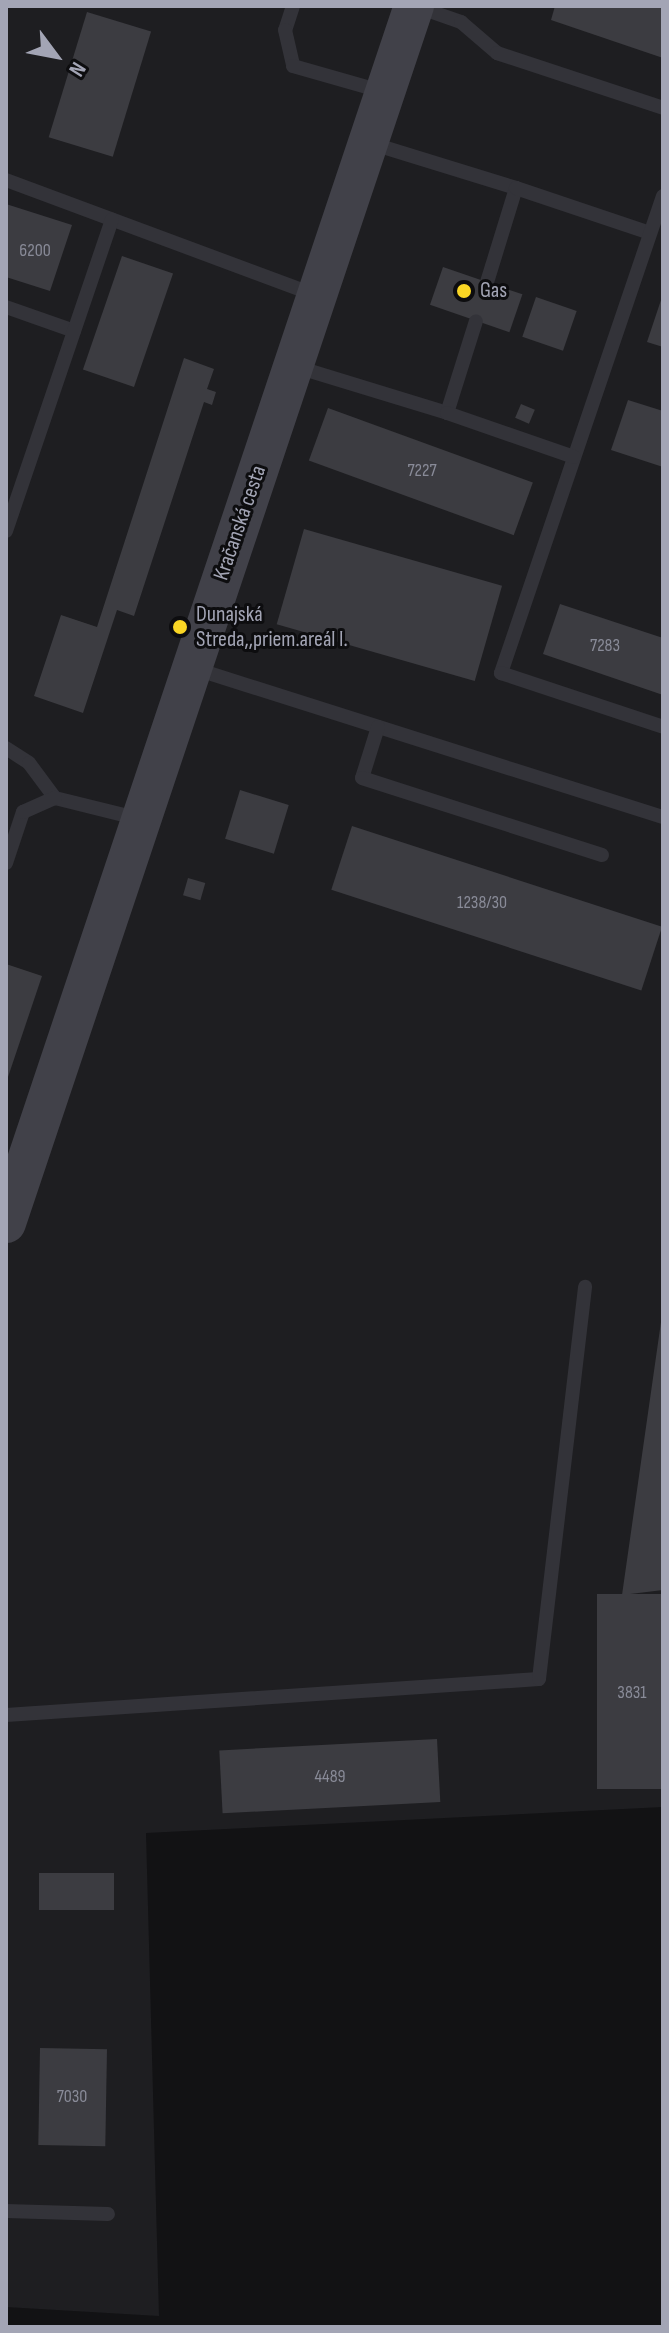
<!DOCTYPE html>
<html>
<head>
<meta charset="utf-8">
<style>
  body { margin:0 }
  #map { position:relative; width:669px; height:2333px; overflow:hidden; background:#121214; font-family:"Sofia Sans Condensed",sans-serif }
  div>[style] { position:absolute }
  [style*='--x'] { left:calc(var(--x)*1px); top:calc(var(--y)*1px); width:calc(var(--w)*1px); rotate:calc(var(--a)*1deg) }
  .built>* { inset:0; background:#1e1e21 }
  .building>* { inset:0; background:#3c3c41; transform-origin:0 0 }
  .lane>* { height:14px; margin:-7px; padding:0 7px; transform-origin:7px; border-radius:7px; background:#333339 }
  .secondary>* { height:40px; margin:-20px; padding:0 20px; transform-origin:20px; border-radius:20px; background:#414149 }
  .dots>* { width:22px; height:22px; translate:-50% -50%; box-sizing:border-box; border:4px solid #0d0d0f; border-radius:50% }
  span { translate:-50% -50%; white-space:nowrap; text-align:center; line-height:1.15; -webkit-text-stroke:6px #0d0d0f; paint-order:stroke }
  .number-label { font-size:18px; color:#898b98 }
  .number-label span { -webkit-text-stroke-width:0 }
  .poi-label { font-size:22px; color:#a3a5b5 }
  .left { translate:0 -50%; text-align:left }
  .street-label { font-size:22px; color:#a3a5b5 }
  .frame { position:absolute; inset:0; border:8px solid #a3a5b5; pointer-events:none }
  .north { position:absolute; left:16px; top:16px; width:80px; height:80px; -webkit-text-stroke:6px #0d0d0f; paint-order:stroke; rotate:122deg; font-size:22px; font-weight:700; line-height:32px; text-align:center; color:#a3a5b5 }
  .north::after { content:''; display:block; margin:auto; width:28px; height:36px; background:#a3a5b5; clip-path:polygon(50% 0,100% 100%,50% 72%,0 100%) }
</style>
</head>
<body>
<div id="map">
  <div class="built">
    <div style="clip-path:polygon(6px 6px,663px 6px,663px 1807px,146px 1833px,159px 2316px,6px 2307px)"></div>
  </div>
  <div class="building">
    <div style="clip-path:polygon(555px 6px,663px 6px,663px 58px,551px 20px)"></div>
    <div style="left:87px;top:12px;width:67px;height:131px;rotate:17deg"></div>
    <div style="clip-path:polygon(6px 204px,72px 225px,50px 291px,6px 277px)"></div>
    <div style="left:122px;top:256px;width:54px;height:120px;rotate:19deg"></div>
    <div style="left:443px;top:267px;width:84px;height:40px;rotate:19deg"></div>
    <div style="left:536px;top:297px;width:43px;height:42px;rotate:19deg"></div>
    <div style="clip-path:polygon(662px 297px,663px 297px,663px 347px,647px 342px)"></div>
    <div style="clip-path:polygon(184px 358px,214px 369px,207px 389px,216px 392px,212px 405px,204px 402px,134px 616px,117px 610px,83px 713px,34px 696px,61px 615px,97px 627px)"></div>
    <div style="clip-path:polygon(628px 400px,663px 411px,663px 467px,611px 450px)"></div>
    <div style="left:521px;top:404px;width:15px;height:15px;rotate:23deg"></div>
    <div style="left:328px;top:408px;width:218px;height:56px;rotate:20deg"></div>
    <div style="left:304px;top:529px;width:206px;height:99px;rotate:16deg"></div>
    <div style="clip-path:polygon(560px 604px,663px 638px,663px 695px,543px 654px)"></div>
    <div style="left:240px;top:790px;width:51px;height:51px;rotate:17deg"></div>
    <div style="left:352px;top:826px;width:326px;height:67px;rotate:18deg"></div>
    <div style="left:188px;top:878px;width:18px;height:18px;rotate:16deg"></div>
    <div style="clip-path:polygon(6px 964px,42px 976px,7px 1080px,6px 1080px)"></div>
    <div style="clip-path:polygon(661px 1322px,663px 1590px,622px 1595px)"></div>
    <div style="left:663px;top:1594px;width:195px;height:66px;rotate:90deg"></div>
    <div style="left:437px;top:1739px;width:63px;height:218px;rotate:87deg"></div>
    <div style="left:39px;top:1873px;width:75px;height:37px"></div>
    <div style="left:40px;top:2048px;width:67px;height:97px;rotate:1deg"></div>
  </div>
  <div class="lane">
    <div style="--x:293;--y:6;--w:25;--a:108"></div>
    <div style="--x:285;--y:30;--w:37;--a:77"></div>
    <div style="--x:293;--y:66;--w:95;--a:15.9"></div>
    <div style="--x:415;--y:6;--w:49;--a:19.2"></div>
    <div style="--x:461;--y:22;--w:48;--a:40.7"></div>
    <div style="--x:497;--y:53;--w:175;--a:18.3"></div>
    <div style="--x:370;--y:143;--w:153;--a:17.1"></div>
    <div style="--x:516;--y:188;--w:98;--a:107.1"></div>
    <div style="--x:6;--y:180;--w:331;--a:20.4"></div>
    <div style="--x:516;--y:188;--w:141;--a:18.6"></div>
    <div style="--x:663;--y:196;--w:504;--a:108.76"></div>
    <div style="--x:501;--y:673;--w:171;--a:18.4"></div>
    <div style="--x:6;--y:307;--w:72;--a:19.4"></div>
    <div style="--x:297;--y:367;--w:157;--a:17"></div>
    <div style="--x:447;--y:413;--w:96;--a:-72.5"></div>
    <div style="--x:447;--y:413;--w:134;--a:19.1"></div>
    <div style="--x:6;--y:531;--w:329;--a:-71.2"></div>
    <div style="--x:196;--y:669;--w:490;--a:17.6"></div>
    <div style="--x:378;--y:727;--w:53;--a:107.4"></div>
    <div style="--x:362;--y:778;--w:252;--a:17.8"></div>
    <div style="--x:6;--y:748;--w:27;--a:33"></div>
    <div style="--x:29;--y:763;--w:44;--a:53.4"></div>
    <div style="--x:55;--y:798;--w:88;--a:13.9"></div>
    <div style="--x:6;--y:863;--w:54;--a:-71.6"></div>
    <div style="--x:23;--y:812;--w:35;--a:-24"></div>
    <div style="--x:6;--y:1715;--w:534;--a:-3.86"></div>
    <div style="--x:539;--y:1679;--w:395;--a:-83.3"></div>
    <div style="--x:6;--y:2211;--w:102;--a:1.7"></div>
  </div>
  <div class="secondary">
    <div style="--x:6;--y:1223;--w:1284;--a:-71.47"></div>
  </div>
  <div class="dots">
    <div style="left:464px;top:291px;background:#fad624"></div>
    <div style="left:180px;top:627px;background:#fad624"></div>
  </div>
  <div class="number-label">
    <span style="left:35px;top:251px">6200</span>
    <span style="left:422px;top:471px">7227</span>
    <span style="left:605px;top:646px">7283</span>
    <span style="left:482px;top:903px">1238/30</span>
    <span style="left:632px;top:1693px">3831</span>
    <span style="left:330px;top:1777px">4489</span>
    <span style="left:72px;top:2097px">7030</span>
  </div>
  <div class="poi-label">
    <span class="left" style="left:480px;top:291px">Gas</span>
    <span class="left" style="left:196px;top:627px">Dunajská<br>Streda,,priem.areál I.</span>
  </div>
  <div class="street-label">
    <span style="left:240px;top:523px;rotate:-71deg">Kračanská cesta</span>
  </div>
  <div class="frame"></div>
  <div class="north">N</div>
</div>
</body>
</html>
